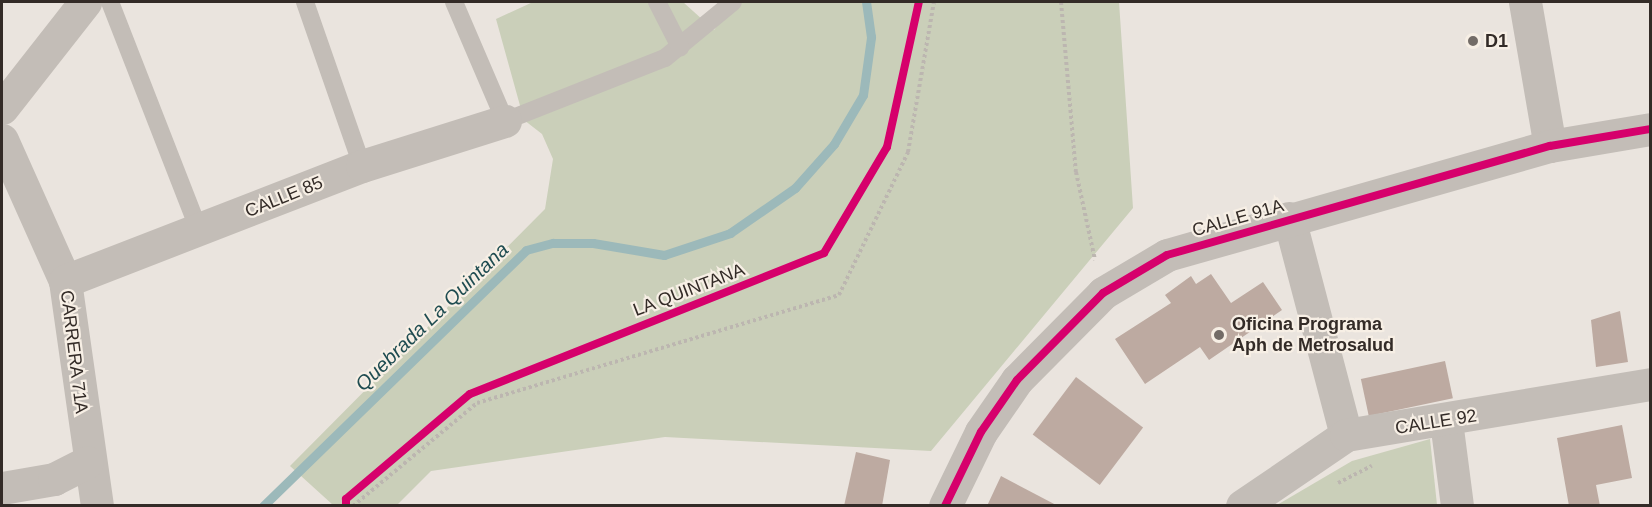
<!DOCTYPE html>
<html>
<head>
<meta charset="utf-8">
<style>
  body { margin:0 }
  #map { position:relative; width:1652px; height:507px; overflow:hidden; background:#eae4de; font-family:Helvetica,sans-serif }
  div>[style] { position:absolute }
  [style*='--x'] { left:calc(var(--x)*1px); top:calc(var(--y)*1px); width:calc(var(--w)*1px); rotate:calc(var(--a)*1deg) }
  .green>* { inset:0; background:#cacfb9 }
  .stream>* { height:9px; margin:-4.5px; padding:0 4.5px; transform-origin:4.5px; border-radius:4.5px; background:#9cb9ba }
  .building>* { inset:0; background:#bdaaa1; transform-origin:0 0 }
  .path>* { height:4px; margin-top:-2px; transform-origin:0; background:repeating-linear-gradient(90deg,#bcb6b0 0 3px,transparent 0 6px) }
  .service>* { height:18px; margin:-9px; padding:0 9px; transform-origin:9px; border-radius:9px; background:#c3bdb7 }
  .minor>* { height:33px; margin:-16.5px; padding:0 16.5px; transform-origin:16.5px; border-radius:16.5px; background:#c3bdb7 }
  .tertiary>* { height:33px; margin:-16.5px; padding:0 16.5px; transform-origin:16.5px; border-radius:16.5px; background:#c3bdb7 }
  .cycleway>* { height:8px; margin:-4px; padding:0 4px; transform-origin:4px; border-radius:4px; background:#d6006c }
  .dots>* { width:16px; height:16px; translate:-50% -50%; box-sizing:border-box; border:3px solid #f7efe5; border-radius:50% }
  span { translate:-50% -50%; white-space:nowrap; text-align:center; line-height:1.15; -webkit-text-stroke:4.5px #f7efe5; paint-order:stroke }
  .poi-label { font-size:18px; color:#332b27; font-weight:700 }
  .left { translate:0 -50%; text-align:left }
  .street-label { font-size:18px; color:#332b27 }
  .water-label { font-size:20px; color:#1f4c51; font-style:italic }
  .frame { position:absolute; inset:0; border:3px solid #332b27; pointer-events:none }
</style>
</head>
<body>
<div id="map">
  <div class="green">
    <div style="clip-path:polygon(533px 2px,683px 2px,714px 30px,734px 2px,1119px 2px,1133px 208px,931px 451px,665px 437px,431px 471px,396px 506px,333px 505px,290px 466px,545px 209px,553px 159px,542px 134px,524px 120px,496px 19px)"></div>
    <div style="clip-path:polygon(1430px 439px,1437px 505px,1277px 505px,1352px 461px)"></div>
  </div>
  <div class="stream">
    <div style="--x:263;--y:506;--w:367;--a:-44.2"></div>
    <div style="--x:526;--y:250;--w:28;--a:-15"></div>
    <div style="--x:553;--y:243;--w:40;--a:0"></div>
    <div style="--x:593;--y:243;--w:72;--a:9.6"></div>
    <div style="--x:664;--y:255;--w:70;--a:-18.4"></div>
    <div style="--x:730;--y:233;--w:79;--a:-34.7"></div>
    <div style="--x:795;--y:188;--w:59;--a:-48.4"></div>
    <div style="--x:834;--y:144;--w:57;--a:-59.4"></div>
    <div style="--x:863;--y:95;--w:59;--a:-82.1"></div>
    <div style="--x:871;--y:37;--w:35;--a:-98"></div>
  </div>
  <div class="building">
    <div style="clip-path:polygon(1211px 274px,1231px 303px,1263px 282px,1282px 310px,1209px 360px,1200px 347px,1145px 384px,1115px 339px,1171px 303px,1165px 295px,1191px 276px,1196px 284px)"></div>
    <div style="clip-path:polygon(1620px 311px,1628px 362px,1596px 367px,1591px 320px)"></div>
    <div style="left:1445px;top:361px;width:38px;height:86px;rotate:78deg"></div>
    <div style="left:1076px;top:377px;width:84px;height:72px;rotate:37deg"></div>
    <div style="clip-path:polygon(1622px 425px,1632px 478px,1596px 485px,1600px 506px,1569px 506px,1557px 438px)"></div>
    <div style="clip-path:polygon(856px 452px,890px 460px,882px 506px,844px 506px)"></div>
    <div style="clip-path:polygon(1001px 476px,1058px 506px,987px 506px)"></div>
  </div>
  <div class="path">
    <div style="--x:1061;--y:2;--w:171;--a:85"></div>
    <div style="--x:1076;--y:172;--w:90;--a:77.8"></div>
    <div style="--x:1338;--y:483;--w:38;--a:-27"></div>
    <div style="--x:353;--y:506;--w:161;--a:-39.7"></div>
    <div style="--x:477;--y:403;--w:378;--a:-16.6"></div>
    <div style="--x:839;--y:295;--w:159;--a:-64.2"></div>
    <div style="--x:908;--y:152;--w:152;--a:-80.2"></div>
  </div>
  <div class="service">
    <div style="--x:110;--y:2;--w:245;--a:68.7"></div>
    <div style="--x:305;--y:2;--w:174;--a:70.8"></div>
    <div style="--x:454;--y:2;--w:129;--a:66.8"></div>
    <div style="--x:505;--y:121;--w:172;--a:-21.5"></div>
    <div style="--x:665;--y:58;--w:88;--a:-39.5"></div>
    <div style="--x:657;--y:2;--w:51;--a:62.9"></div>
  </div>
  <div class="minor">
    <div style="--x:2;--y:108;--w:135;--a:-51.9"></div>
    <div style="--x:2;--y:140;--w:154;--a:65.9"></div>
    <div style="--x:65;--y:281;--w:227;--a:81.9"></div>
    <div style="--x:1289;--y:218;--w:224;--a:75.3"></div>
    <div style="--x:65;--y:281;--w:318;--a:-21.2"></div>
    <div style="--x:362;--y:166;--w:150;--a:-17.5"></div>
    <div style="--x:1446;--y:421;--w:86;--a:82.6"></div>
    <div style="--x:2;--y:488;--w:53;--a:-9.8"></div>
    <div style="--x:54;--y:479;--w:37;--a:-27"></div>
    <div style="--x:1242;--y:506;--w:126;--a:-34.3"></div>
    <div style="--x:1346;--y:435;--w:308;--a:-9.5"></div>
  </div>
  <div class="tertiary">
    <div style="--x:1525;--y:2;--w:146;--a:80.2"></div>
    <div style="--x:945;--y:506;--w:82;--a:-64.1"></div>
    <div style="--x:981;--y:432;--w:63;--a:-55.3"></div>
    <div style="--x:1017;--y:380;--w:122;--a:-45.3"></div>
    <div style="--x:1103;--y:293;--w:74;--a:-30.7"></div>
    <div style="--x:1167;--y:255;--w:398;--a:-15.9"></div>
    <div style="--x:1550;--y:146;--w:101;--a:-9.6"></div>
  </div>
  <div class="cycleway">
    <div style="--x:346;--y:506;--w:7;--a:-90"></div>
    <div style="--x:346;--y:499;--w:162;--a:-40.3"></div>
    <div style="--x:470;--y:394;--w:381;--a:-21.7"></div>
    <div style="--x:824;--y:253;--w:123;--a:-59.3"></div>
    <div style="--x:887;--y:147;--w:148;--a:-77.6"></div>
    <div style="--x:945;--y:506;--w:82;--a:-64.1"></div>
    <div style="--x:981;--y:432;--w:63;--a:-55.3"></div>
    <div style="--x:1017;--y:380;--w:122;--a:-45.3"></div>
    <div style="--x:1103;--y:293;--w:74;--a:-30.7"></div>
    <div style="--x:1167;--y:255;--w:398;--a:-15.9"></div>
    <div style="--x:1550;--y:146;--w:101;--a:-9.6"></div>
  </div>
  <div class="dots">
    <div style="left:1473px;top:41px;background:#736c67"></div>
    <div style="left:1219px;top:335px;background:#736c67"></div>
  </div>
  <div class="poi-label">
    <span class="left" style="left:1485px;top:41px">D1</span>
    <span class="left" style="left:1232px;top:335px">Oficina Programa<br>Aph de Metrosalud</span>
  </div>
  <div class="street-label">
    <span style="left:284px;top:197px;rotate:-22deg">CALLE 85</span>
    <span style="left:1238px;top:218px;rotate:-16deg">CALLE 91A</span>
    <span style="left:689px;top:290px;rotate:-21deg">LA QUINTANA</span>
    <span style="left:74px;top:352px;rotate:83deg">CARRERA 71A</span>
    <span style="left:1436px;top:422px;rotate:-9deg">CALLE 92</span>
  </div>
  <div class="water-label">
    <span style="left:432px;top:317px;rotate:-44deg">Quebrada La Quintana</span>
  </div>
  <div class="frame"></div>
</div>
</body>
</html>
